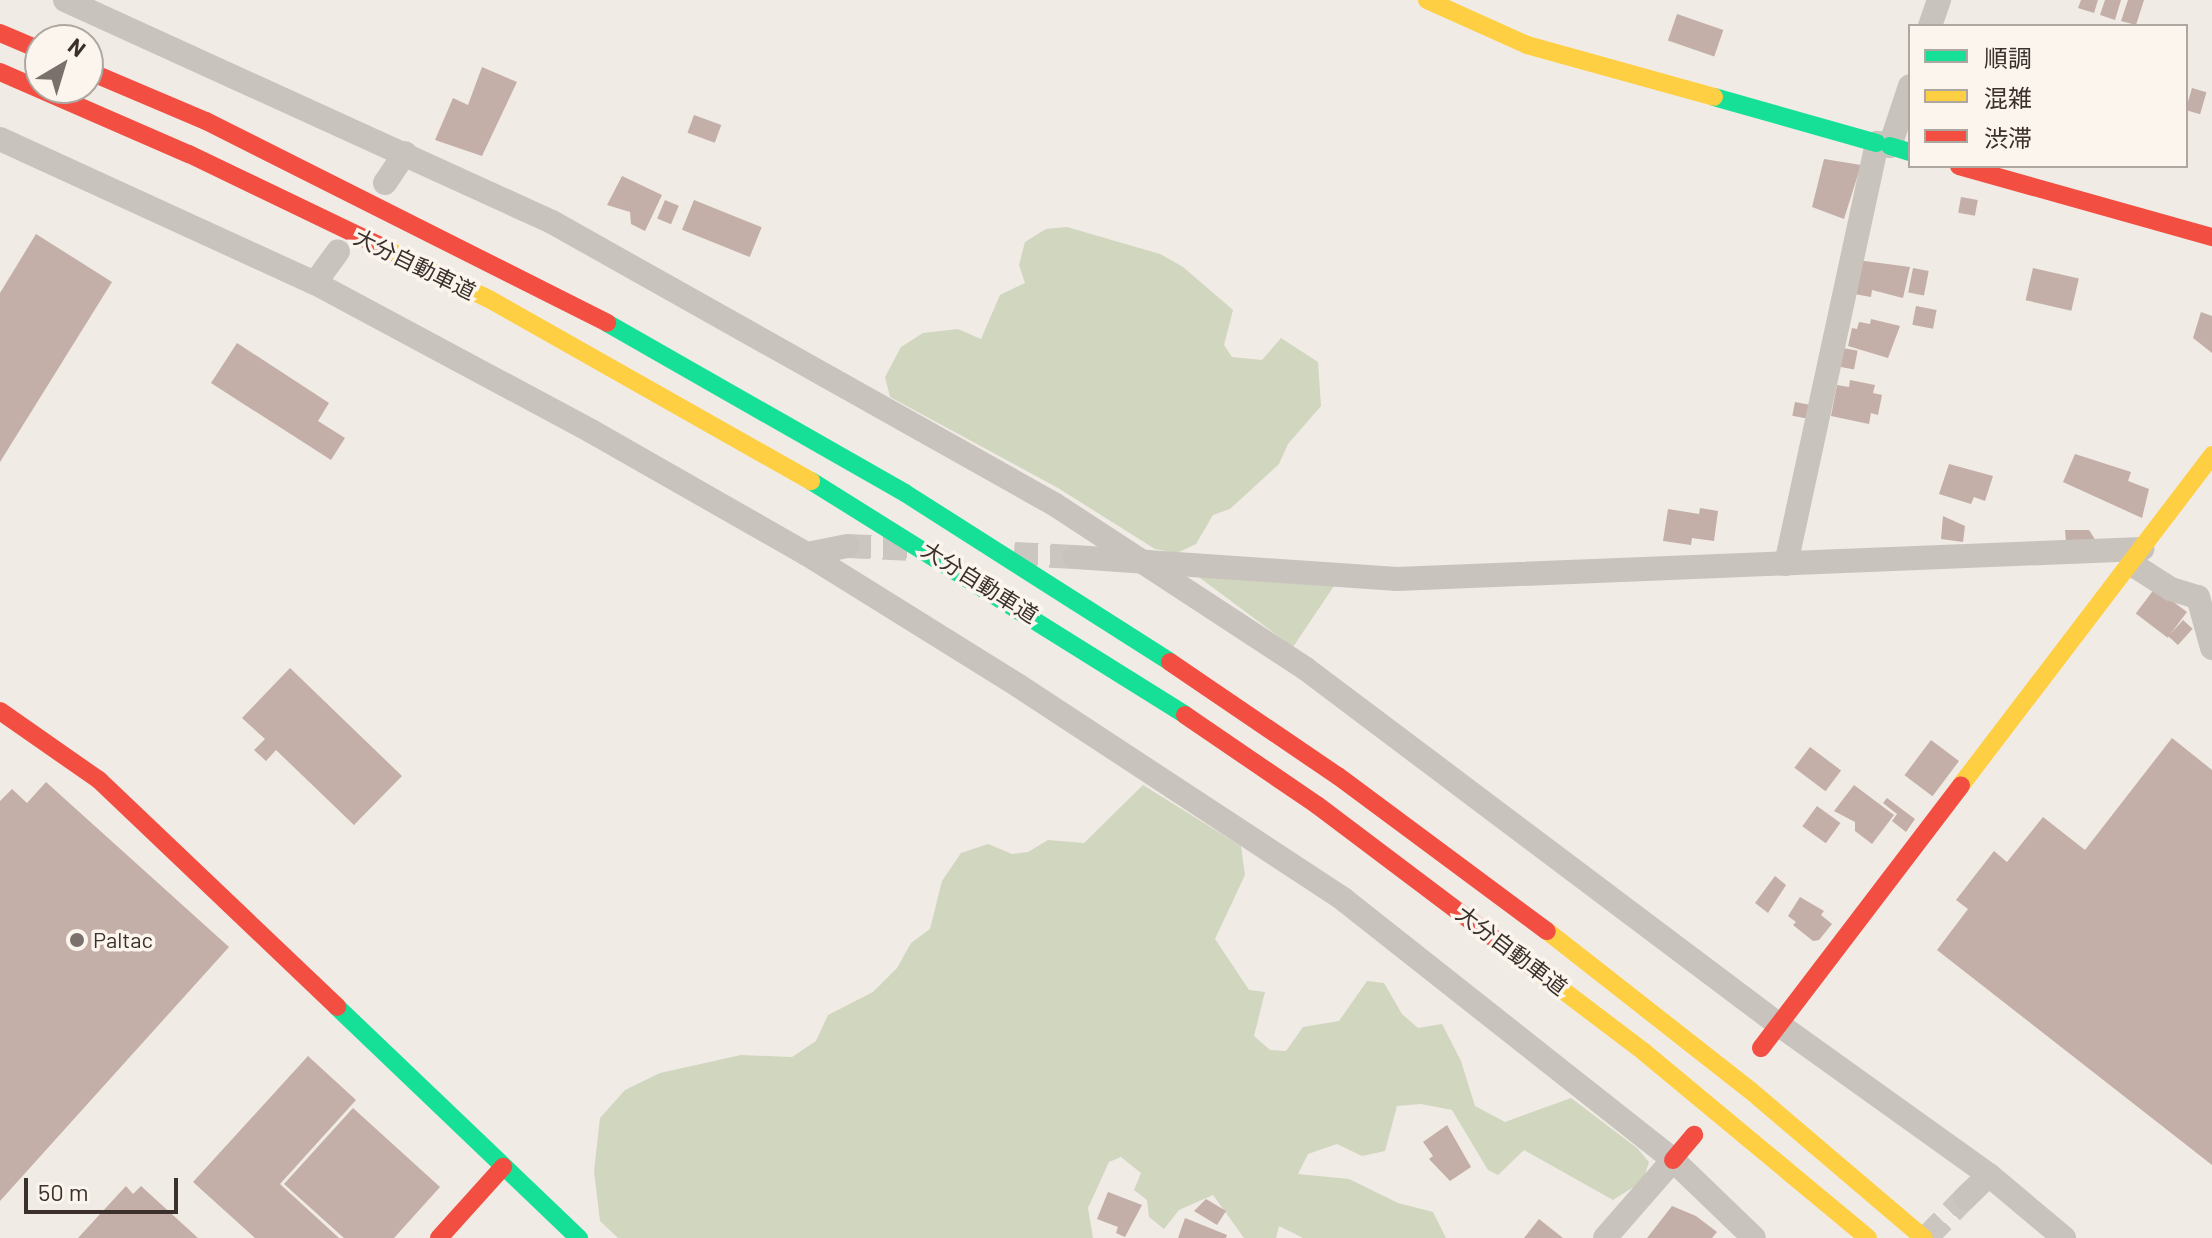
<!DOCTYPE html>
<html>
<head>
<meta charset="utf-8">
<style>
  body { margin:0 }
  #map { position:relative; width:2212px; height:1238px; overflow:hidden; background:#f0ebe5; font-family:Barlow,"Noto Sans JP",sans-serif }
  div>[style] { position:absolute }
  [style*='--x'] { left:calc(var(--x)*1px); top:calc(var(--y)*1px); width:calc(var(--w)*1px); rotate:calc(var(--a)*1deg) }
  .green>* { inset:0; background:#d1d6bf }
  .building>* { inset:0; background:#c3afa7; transform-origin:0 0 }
  .street-tunnel>* { height:24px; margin-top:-12px; transform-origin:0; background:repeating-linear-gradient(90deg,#ccc6c0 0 24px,transparent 0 36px) }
  .street>* { height:24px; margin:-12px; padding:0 12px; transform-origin:12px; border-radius:12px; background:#c9c3be }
  .fast>* { height:18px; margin:-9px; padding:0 9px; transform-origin:9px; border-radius:9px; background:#16e098 }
  .slow>* { height:18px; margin:-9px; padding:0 9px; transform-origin:9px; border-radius:9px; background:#ffcf43 }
  .jam>* { height:18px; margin:-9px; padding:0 9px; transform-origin:9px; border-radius:9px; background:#f24e42 }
  .dots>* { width:22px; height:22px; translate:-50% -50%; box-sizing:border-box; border:4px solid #fbf5ee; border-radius:50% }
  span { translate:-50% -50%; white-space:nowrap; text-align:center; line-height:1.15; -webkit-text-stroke:7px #fbf5ee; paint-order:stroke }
  .street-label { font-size:22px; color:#3b302b }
  .poi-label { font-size:22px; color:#3b302b }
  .left { translate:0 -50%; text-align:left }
  .legend { position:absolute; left:1908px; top:24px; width:280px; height:144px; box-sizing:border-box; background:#fbf5ee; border:2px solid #aea6a0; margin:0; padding:10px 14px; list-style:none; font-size:24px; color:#3b302b }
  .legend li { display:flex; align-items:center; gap:16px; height:40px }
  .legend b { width:40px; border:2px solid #aea6a0 }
  .north { position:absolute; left:24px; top:24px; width:80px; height:80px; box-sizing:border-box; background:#fbf5ee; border:2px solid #aea6a0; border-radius:50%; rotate:38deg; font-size:22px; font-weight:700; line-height:32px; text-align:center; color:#3b302b }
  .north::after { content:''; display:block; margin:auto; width:28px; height:36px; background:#7a716c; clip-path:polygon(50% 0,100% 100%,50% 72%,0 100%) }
  .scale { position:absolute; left:24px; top:1178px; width:154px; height:36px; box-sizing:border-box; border:4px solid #3b302b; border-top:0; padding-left:10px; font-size:24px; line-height:28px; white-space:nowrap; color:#3b302b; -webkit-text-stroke:6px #fbf5ee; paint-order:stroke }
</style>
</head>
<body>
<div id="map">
  <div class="green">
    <div style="clip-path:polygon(1067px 227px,1160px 254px,1183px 267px,1233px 310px,1224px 345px,1232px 357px,1262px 360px,1281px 338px,1318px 362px,1321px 406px,1288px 444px,1279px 464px,1230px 509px,1213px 515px,1196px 544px,1177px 553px,1155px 549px,1058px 488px,890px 397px,885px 377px,901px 347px,923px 333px,958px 329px,981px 339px,1000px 295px,1025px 283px,1019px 265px,1025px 242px,1046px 229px)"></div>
    <div style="clip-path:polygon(1192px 572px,1336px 583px,1293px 647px)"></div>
    <div style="clip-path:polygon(1143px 785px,1241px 846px,1245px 875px,1215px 939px,1249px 990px,1265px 992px,1254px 1036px,1270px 1050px,1286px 1051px,1303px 1027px,1339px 1021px,1367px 981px,1384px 983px,1402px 1014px,1418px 1028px,1442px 1024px,1461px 1061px,1475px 1106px,1505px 1122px,1571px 1098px,1637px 1148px,1649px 1162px,1643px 1181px,1613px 1200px,1524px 1150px,1498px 1175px,1488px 1170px,1452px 1110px,1421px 1104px,1397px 1106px,1385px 1151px,1362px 1156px,1337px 1144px,1308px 1154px,1298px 1174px,1349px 1179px,1398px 1203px,1433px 1212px,1446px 1238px,1303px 1238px,1279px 1226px,1276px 1238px,1244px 1238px,1213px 1195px,1179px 1210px,1164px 1229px,1149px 1217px,1147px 1200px,1134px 1190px,1141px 1173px,1121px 1157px,1109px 1162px,1088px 1208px,1093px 1238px,618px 1238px,600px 1221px,594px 1171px,600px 1118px,625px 1090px,660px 1073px,741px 1055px,792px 1057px,816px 1041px,828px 1015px,873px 992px,897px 968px,911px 943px,930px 929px,942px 881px,961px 853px,988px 844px,1012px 854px,1028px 852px,1048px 840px,1084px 843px)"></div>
  </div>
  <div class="building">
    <div style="clip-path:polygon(2081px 0,2098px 0,2094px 13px,2078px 8px)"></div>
    <div style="clip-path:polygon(2105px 0,2121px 0,2115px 20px,2100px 15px)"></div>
    <div style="clip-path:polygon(2128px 0,2144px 0,2136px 25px,2121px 21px)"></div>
    <div style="left:1677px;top:14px;width:49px;height:28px;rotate:19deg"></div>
    <div style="clip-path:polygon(482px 67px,517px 82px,482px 156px,435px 140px,453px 98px,468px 105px)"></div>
    <div style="left:2192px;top:88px;width:15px;height:23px;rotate:16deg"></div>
    <div style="left:694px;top:115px;width:29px;height:19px;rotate:20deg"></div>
    <div style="clip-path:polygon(1824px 159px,1861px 165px,1844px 219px,1812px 207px)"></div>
    <div style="clip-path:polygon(622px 176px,662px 195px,645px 231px,631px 224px,630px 212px,607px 205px)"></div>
    <div style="left:1961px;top:197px;width:17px;height:16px;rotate:10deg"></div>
    <div style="left:665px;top:200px;width:15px;height:20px;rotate:23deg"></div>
    <div style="left:694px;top:200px;width:73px;height:32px;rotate:22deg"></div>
    <div style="clip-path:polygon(36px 234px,112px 282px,0 462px,0 293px)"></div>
    <div style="clip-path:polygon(1857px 260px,1910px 267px,1903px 298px,1872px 290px,1871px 297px,1854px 294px)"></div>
    <div style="left:1913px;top:268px;width:16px;height:25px;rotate:11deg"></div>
    <div style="left:2033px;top:268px;width:47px;height:33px;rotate:13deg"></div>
    <div style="left:1916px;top:306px;width:21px;height:19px;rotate:11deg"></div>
    <div style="clip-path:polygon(2201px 312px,2212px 316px,2212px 353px,2193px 338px)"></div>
    <div style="clip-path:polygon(1871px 319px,1900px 326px,1888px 358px,1848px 346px,1852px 328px,1857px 329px,1859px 322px,1870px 324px)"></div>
    <div style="clip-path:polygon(237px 343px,329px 403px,318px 421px,345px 438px,331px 460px,211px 383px)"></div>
    <div style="left:1838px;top:347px;width:20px;height:19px;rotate:11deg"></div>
    <div style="clip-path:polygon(1850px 380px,1875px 385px,1873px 393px,1882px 395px,1878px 415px,1871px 413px,1869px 424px,1831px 416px,1837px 385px,1849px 387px)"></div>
    <div style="left:1795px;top:402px;width:16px;height:14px;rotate:11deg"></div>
    <div style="clip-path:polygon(2075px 454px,2131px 472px,2128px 481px,2149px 489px,2142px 518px,2063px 482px)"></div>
    <div style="clip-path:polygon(1949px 464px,1993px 476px,1985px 501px,1974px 497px,1971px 504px,1939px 494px)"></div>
    <div style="clip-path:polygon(1700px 508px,1718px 511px,1714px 541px,1692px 538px,1691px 545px,1663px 541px,1668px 509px,1699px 514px)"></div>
    <div style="clip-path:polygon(1943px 516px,1965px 526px,1963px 542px,1941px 539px)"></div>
    <div style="clip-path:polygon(2065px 530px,2089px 530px,2096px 541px,2066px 542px)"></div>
    <div style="left:2155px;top:588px;width:40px;height:32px;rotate:37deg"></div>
    <div style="left:2183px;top:620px;width:13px;height:22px;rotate:42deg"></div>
    <div style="clip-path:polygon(290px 668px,402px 776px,354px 825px,276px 750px,266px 761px,254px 750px,265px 739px,242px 718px)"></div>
    <div style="clip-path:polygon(2172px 738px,2212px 770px,2212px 1165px,1937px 950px,1968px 909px,1956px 900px,1994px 851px,2007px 862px,2043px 817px,2085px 850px)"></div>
    <div style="left:1931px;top:740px;width:35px;height:44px;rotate:37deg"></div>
    <div style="left:1810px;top:747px;width:39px;height:26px;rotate:37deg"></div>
    <div style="clip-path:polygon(46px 782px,229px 947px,0 1201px,0 801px,12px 789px,27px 803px)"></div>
    <div style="clip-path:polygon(1854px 785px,1894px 815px,1872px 844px,1855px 831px,1855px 822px,1834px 811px)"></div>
    <div style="clip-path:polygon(1887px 798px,1915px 819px,1906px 832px,1892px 821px,1897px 814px,1883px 803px)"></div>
    <div style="left:1817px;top:806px;width:29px;height:25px;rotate:36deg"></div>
    <div style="clip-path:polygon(1775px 876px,1786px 885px,1768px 913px,1755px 903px)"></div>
    <div style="clip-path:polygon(1800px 897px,1824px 911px,1821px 915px,1832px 924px,1819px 940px,1813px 941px,1793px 925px,1796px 922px,1788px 916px)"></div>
    <div style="clip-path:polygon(308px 1056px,356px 1100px,280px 1184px,339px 1238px,255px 1238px,193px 1182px)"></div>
    <div style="clip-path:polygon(353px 1108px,440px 1187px,394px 1238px,344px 1238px,284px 1184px)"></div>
    <div style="clip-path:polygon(1447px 1125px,1471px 1167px,1450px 1181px,1429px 1159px,1433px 1156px,1423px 1142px)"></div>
    <div style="clip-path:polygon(126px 1186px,133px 1194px,141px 1186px,198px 1238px,78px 1238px)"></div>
    <div style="clip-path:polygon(1108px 1192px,1142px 1205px,1125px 1237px,1116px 1233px,1118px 1227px,1097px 1219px)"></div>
    <div style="clip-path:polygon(1206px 1199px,1226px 1211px,1217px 1225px,1194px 1211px)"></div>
    <div style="clip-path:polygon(1672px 1206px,1696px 1216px,1717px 1232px,1712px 1238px,1647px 1238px)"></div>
    <div style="clip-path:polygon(1185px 1218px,1227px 1235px,1226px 1238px,1178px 1238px)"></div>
    <div style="clip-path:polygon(1539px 1219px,1563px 1238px,1524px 1238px)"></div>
  </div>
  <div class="street-tunnel">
    <div style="--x:847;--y:546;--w:66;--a:2.6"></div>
    <div style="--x:1014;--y:554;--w:61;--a:2.8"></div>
    <div style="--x:1926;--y:1238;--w:56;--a:-45.7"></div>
  </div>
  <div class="street">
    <div style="--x:65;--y:0;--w:535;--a:24.51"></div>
    <div style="--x:552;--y:222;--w:576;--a:29.33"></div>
    <div style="--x:1054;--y:504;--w:301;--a:33.2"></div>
    <div style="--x:1306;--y:669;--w:591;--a:36.95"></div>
    <div style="--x:1778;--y:1024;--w:259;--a:35.6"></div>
    <div style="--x:1989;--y:1175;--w:98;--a:40"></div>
    <div style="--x:1930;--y:26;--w:28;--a:-71"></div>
    <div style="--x:0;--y:139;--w:346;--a:24.6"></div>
    <div style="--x:315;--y:283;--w:313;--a:28.2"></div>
    <div style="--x:591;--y:431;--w:249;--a:29.7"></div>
    <div style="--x:807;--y:554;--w:250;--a:31.9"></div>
    <div style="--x:1019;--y:686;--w:388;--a:33.3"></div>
    <div style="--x:1343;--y:899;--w:421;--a:38.3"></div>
    <div style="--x:1673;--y:1160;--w:112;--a:43.9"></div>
    <div style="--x:385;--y:183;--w:36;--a:-56"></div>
    <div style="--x:315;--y:283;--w:39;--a:-54"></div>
    <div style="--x:807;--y:554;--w:41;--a:-11.3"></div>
    <div style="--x:1075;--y:557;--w:323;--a:3.9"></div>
    <div style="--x:1397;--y:579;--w:746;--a:-2.31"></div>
    <div style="--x:1786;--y:564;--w:431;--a:-77.8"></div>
    <div style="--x:1877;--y:143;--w:13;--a:13"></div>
    <div style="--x:1890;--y:146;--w:63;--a:-71.6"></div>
    <div style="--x:2133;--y:565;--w:45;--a:32.3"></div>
    <div style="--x:2171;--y:589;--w:28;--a:17"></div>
    <div style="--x:2198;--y:597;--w:53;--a:74.6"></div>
    <div style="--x:1965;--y:1198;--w:33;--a:-44"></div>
    <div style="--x:1605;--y:1238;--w:103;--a:-48.9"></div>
  </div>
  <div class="fast">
    <div style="--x:1714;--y:97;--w:169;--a:15.8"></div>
    <div style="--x:1890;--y:146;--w:21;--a:17"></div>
    <div style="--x:607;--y:323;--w:343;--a:29.7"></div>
    <div style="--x:905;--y:493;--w:314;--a:32.5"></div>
    <div style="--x:811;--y:481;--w:441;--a:32"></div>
    <div style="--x:337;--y:1007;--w:335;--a:43.7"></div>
  </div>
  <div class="slow">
    <div style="--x:1427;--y:0;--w:110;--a:24.2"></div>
    <div style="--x:1527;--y:45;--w:194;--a:15.5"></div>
    <div style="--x:386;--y:249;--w:114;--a:25.9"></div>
    <div style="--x:489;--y:299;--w:370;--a:29.5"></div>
    <div style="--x:1961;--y:785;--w:415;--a:-52.7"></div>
    <div style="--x:1547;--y:931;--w:259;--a:38.1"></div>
    <div style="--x:1751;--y:1091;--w:227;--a:40.4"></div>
    <div style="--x:1540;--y:973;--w:131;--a:37.2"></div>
    <div style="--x:1644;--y:1052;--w:291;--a:39.7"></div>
  </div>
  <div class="jam">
    <div style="--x:0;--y:33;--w:43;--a:23"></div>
    <div style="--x:88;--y:71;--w:128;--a:23"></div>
    <div style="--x:206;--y:121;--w:449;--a:26.7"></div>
    <div style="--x:0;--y:72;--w:206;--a:23.5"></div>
    <div style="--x:189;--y:154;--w:219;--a:25.7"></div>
    <div style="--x:1959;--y:166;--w:263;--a:15.7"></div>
    <div style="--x:1170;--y:662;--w:203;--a:34.2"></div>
    <div style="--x:1338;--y:776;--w:260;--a:36.6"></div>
    <div style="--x:0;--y:711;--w:121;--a:34.9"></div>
    <div style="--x:99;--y:780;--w:329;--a:43.6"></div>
    <div style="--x:1185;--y:715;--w:160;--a:34.3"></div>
    <div style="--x:1317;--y:805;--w:279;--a:37"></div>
    <div style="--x:1761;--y:1048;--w:330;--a:-52.7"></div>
    <div style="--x:1673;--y:1160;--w:33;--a:-50"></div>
    <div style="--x:439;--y:1238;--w:96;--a:-48"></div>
  </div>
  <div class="dots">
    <div style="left:77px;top:940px;background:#7a716c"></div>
  </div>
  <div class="street-label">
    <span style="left:415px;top:264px;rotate:26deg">大分自動車道</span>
    <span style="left:980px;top:582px;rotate:32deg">大分自動車道</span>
    <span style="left:1512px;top:950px;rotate:37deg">大分自動車道</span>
  </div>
  <div class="poi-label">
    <span class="left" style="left:93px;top:940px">Paltac</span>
  </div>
  <ul class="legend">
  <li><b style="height:10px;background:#16e098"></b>順調</li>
  <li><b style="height:10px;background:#ffcf43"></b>混雑</li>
  <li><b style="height:10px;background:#f24e42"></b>渋滞</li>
  </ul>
  <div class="north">N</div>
  <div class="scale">50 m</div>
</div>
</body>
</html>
